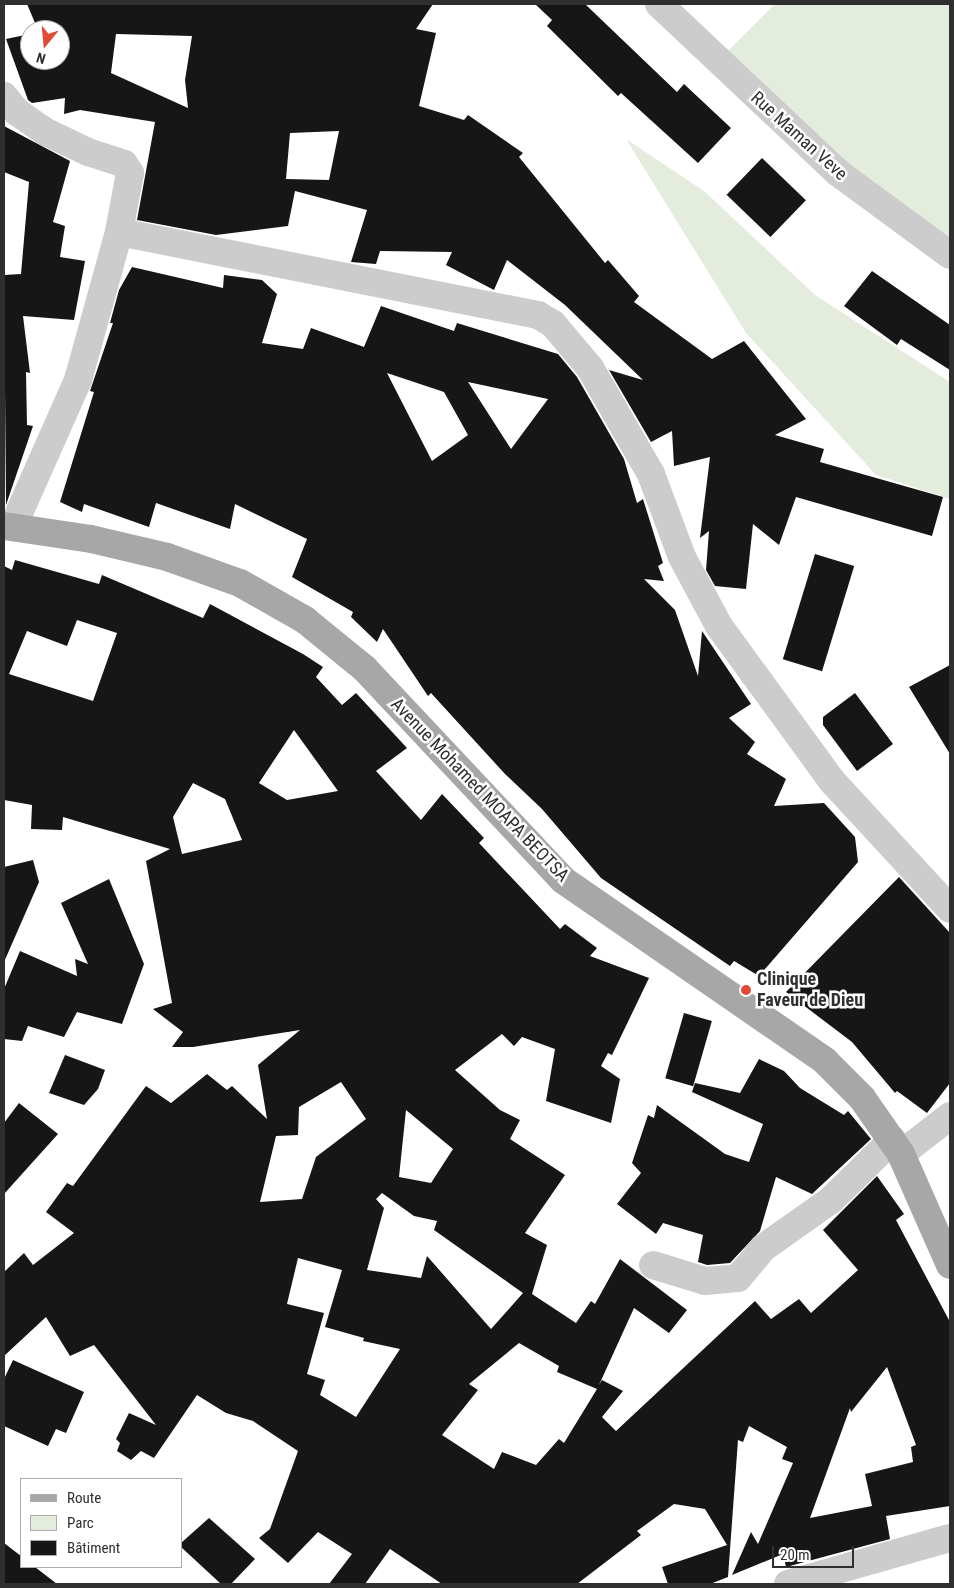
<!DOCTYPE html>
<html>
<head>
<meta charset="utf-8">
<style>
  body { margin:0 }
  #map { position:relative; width:954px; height:1588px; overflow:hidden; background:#fff; font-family:"Roboto Condensed",sans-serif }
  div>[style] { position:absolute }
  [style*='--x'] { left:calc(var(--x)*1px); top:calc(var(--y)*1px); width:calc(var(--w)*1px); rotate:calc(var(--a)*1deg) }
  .green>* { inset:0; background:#e3ecdd }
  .building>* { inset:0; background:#161616; transform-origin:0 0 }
  .minor>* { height:28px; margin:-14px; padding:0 14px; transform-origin:14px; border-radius:14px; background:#ccc }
  .major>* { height:28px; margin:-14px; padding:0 14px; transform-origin:14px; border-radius:14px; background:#a7a7a7 }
  .dots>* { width:14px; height:14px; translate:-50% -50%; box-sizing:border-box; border:2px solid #fff; border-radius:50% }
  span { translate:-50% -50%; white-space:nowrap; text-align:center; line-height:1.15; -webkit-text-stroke:5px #fff; paint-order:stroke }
  .street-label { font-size:18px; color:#2f2f2f }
  .poi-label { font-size:18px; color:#2f2f2f; font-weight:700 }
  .left { translate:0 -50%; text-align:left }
  .frame { position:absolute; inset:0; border:5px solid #2f2f2f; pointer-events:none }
  .legend { position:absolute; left:20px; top:1478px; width:162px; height:90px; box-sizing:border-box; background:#fff; border:1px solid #acacac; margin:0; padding:6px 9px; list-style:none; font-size:15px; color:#2f2f2f }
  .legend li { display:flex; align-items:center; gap:10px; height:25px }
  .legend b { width:25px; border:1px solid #acacac }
  .north { position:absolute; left:20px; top:20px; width:50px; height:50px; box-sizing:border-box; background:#fff; border:1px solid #acacac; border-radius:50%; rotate:197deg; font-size:14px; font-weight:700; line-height:20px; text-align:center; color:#2f2f2f }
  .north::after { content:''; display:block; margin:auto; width:18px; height:22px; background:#e04a37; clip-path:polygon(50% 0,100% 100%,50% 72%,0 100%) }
  .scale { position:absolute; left:772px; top:1546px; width:82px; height:22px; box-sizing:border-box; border:2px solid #2f2f2f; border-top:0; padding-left:6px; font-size:15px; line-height:18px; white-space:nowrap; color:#2f2f2f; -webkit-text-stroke:4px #fff; paint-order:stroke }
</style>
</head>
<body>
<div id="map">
  <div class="green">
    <div style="clip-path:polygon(775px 4px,950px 4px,950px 255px,907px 226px,727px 52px)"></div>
    <div style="clip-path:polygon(626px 139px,704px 191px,815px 295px,950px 382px,950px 499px,876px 475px,746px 333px)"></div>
  </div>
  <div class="building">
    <div style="clip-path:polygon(evenodd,27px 4px,433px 4px,416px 29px,436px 33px,419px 106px,464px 120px,468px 115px,523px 153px,519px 157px,605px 263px,608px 260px,639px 296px,634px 302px,712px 359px,744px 341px,806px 419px,775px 435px,824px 449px,820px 462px,943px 497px,932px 536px,796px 497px,779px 545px,753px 524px,746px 589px,715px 586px,706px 570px,709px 531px,700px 538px,710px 457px,674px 466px,672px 431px,651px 442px,609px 370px,643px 380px,565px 305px,507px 260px,494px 290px,446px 265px,452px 252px,380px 251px,376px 264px,351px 262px,367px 210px,295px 191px,288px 226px,216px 235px,137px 220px,155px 122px,80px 110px,64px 114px,65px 98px,32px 103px,28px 100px,6px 39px,30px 34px,30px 60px,60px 60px,60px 30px,38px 30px,27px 4px,116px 34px,192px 36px,185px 80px,188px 108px,111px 73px,116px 34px,27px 4px,339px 131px,329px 180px,286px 179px,290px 133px,339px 131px)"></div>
    <div style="clip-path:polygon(535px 4px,585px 4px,677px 92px,684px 84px,731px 128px,698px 163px,621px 93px,618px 96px,547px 26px,552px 20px)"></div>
    <div style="clip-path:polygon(4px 126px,70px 161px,53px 222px,65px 226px,60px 257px,85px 261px,74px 320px,23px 316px,30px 373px,26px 372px,27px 425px,33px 426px,6px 505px,4px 275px,21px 274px,29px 182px,4px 172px)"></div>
    <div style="left:762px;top:158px;width:61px;height:51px;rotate:44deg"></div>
    <div style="clip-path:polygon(evenodd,132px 267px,223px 288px,224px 275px,262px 280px,277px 294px,262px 343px,303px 349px,311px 328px,364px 347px,381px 306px,454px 331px,457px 323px,558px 354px,577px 377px,624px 459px,637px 503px,643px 499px,663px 563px,658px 566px,664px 581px,644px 579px,675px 610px,698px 676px,702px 631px,751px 704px,729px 718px,755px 742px,747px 754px,786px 779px,774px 806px,824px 803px,855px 837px,858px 862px,759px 976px,734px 961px,730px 966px,601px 878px,542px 809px,505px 774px,431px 693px,428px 696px,383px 629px,377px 642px,351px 617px,353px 612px,292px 577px,307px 539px,235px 504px,230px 529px,156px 503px,149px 527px,84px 504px,82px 512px,60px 502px,94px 392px,90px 391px,113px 323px,110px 323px,119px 290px,132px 267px,387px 373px,444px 392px,468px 435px,432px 461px,387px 373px,132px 267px,468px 382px,548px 399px,511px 449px,468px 382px)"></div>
    <div style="clip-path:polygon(872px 271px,950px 325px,950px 370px,901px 339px,897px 345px,844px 306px)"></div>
    <div style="left:815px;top:554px;width:41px;height:110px;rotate:17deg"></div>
    <div style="clip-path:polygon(evenodd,15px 560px,99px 584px,102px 575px,203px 618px,210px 604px,303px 654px,323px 667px,316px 677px,342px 705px,356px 693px,407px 748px,376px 771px,421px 820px,442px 794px,484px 838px,479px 843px,560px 929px,565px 924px,597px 948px,590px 956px,649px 978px,612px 1055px,608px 1053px,601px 1066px,620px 1079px,611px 1123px,546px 1101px,555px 1049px,522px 1037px,514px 1046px,502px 1034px,455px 1070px,500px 1110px,520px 1120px,510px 1139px,565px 1175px,525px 1233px,547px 1245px,532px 1294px,576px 1323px,591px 1301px,595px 1304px,620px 1259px,687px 1310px,669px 1333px,634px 1308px,599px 1385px,602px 1380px,623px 1391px,602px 1417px,616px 1431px,755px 1301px,771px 1319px,799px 1299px,811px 1313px,858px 1270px,823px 1230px,877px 1176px,904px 1214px,896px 1220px,950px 1322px,950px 1506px,886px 1516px,890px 1539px,786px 1567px,783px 1554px,732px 1575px,751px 1532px,758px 1544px,793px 1463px,782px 1459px,787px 1447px,749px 1426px,743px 1442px,738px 1440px,728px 1577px,710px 1584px,668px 1584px,662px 1567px,727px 1545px,705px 1509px,674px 1504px,637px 1531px,641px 1535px,577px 1584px,442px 1584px,390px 1549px,365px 1584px,329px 1584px,352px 1554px,318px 1532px,288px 1563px,259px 1538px,270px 1529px,298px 1451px,253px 1421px,226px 1413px,197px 1395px,154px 1458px,141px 1451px,131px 1460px,117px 1451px,120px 1443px,116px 1439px,129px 1413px,156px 1425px,94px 1345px,70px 1356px,46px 1317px,4px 1356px,4px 1272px,24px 1253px,33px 1265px,74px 1233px,46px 1212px,67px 1183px,73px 1186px,146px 1086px,171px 1103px,207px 1074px,227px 1090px,232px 1086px,267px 1119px,258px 1065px,300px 1030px,193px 1047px,172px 1047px,183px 1032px,153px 1009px,172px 1003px,146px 861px,170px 849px,63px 817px,62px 830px,31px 829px,32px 805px,4px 800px,4px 566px,12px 570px,15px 560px,77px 620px,117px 633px,93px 701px,9px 674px,27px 631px,67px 646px,77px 620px,15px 560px,294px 730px,338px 791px,287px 800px,259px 783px,294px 730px,15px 560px,193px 783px,225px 799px,242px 840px,182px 854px,173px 817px,193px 783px,15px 560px,341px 1082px,366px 1119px,316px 1157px,302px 1199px,260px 1202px,276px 1136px,298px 1135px,299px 1107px,341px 1082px,15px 560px,406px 1110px,453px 1149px,431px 1183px,399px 1177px,406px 1110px,15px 560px,382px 1193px,414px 1216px,437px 1221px,434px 1230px,523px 1293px,491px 1329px,427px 1256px,421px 1278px,367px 1270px,384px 1208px,376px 1199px,382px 1193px,15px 560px,298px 1258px,342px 1270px,325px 1327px,364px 1338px,363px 1341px,400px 1349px,356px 1417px,320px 1395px,325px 1380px,307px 1374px,324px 1313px,287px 1304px,298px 1258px,15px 560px,519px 1343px,559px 1366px,557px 1372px,597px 1389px,564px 1443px,559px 1439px,536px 1465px,502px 1452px,494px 1469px,442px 1435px,478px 1390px,469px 1384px,519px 1343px,15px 560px,887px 1367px,916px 1445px,911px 1447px,913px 1462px,865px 1474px,872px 1506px,810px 1518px,850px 1408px,851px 1412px,887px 1367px)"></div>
    <div style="clip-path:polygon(950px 665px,950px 754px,909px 687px)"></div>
    <div style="clip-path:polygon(855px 693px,893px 744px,857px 771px,823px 725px,823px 717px)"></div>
    <div style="clip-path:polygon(33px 860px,39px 882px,4px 962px,4px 867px)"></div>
    <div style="clip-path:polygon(899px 877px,950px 933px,950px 1083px,927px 1113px,897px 1091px,895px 1093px,852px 1042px,786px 992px)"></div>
    <div style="clip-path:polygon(109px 879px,144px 964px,122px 1024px,77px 1012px,64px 1037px,28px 1026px,22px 1041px,4px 1039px,4px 989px,20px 951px,77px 976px,75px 959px,88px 964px,61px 903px)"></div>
    <div style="left:684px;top:1013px;width:29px;height:68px;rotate:16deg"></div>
    <div style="clip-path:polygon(65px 1055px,105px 1070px,98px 1089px,84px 1105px,49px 1093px)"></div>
    <div style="clip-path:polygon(759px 1059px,784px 1071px,800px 1088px,844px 1115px,848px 1111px,871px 1139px,812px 1194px,776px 1177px,760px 1231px,730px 1263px,707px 1265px,698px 1262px,703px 1235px,663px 1223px,656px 1234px,617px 1204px,641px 1173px,632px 1163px,648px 1115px,654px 1118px,657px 1105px,725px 1154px,749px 1162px,763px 1124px,692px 1092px,695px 1083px,740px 1093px)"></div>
    <div style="clip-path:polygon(19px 1103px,58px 1134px,4px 1194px,4px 1123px)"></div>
    <div style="clip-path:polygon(13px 1360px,84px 1392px,66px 1433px,56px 1429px,48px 1446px,4px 1426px,4px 1379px)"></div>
    <div style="clip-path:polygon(209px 1518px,255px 1559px,231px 1584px,221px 1584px,181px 1547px,181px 1543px)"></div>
    <div style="clip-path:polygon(4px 1543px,21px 1556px,21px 1567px,35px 1567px,57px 1584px,4px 1584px)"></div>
  </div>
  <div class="minor">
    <div style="--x:659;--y:4;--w:245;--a:43.3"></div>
    <div style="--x:837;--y:172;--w:140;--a:36.3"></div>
    <div style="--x:4;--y:96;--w:21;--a:51"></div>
    <div style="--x:17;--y:112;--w:35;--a:35"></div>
    <div style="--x:46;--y:132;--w:47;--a:25.5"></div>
    <div style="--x:88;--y:152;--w:38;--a:18"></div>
    <div style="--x:124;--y:164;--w:11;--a:56"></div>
    <div style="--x:130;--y:173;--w:60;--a:100.6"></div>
    <div style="--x:119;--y:232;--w:154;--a:105.5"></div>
    <div style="--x:78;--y:380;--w:161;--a:113.9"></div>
    <div style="--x:119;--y:232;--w:427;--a:11.2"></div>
    <div style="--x:538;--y:315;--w:17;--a:31"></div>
    <div style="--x:553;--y:324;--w:57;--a:49.9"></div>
    <div style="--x:590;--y:368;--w:122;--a:60.1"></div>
    <div style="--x:651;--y:474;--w:89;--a:69.5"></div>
    <div style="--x:682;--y:557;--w:78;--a:61.8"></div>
    <div style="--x:719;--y:626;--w:192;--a:53.9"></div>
    <div style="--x:832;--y:781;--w:174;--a:47.3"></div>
    <div style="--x:901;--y:1154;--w:62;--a:-37.8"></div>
    <div style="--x:653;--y:1265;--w:54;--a:17.1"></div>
    <div style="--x:705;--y:1281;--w:33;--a:-5"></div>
    <div style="--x:738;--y:1278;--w:39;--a:-50"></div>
    <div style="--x:763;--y:1248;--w:83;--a:-35.2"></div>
    <div style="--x:831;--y:1200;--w:86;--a:-44.5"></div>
    <div style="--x:788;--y:1584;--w:168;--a:-15.9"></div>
  </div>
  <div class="major">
    <div style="--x:4;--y:526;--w:88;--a:8.5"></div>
    <div style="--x:91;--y:539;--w:78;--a:13.3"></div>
    <div style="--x:167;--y:557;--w:77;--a:19.6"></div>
    <div style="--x:240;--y:583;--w:75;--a:29.6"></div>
    <div style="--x:305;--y:620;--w:77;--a:39.2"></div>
    <div style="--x:365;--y:669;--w:289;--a:46.8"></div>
    <div style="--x:563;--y:880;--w:318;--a:34.6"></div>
    <div style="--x:825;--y:1061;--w:52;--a:45"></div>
    <div style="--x:862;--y:1098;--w:68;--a:55.1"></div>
    <div style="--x:901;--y:1154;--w:121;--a:66.2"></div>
  </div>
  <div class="dots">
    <div style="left:746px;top:990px;background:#e04a37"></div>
  </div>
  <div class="street-label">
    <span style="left:799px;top:136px;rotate:42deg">Rue Maman Veve</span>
    <span style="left:480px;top:790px;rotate:46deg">Avenue Mohamed MOAPA BEOTSA</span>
  </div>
  <div class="poi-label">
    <span class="left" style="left:757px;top:990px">Clinique<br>Faveur de Dieu</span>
  </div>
  <div class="frame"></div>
  <ul class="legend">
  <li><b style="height:6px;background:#a7a7a7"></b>Route</li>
  <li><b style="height:14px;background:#e3ecdd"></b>Parc</li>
  <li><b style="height:14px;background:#161616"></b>Bâtiment</li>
  </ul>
  <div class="north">N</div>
  <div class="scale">20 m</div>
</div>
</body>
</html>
